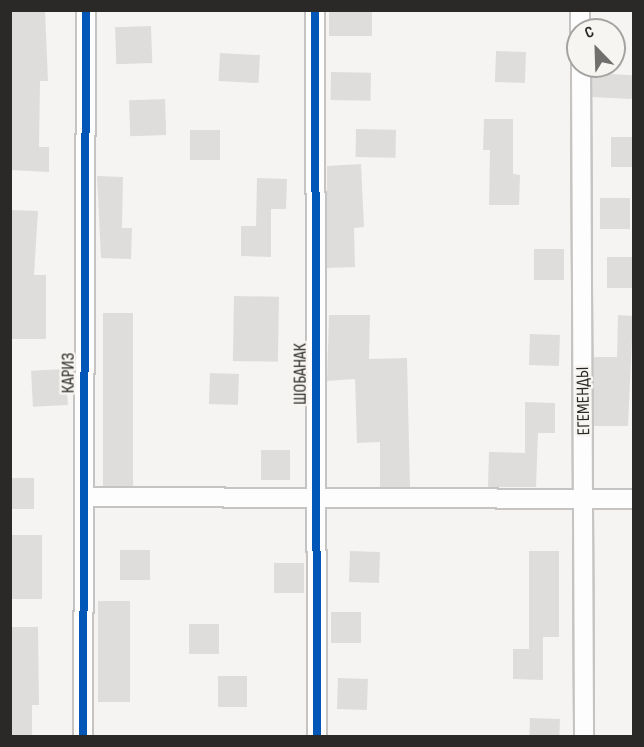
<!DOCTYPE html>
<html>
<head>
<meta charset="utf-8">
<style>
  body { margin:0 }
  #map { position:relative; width:644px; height:747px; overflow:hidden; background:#f6f4f2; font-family:"Sofia Sans Condensed",sans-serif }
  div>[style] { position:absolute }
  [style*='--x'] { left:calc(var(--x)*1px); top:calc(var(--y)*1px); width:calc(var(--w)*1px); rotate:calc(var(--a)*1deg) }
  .building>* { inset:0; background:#dfdddc; transform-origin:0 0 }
  .roads { filter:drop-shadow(2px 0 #c5c4c2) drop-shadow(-2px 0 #c5c4c2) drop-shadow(0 2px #c5c4c2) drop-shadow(0 -2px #c5c4c2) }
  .minor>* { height:18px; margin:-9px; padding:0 9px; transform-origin:9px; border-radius:9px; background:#fefdfd }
  .cycleway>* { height:8px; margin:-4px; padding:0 4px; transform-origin:4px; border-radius:4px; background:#0057b8 }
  span { translate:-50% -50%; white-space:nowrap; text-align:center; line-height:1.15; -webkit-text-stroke:5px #f7f5f1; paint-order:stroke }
  .street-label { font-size:18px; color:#2a2928 }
  .frame { position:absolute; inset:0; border:12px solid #2a2928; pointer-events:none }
  .north { position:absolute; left:566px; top:18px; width:60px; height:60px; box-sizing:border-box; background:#f7f5f1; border:2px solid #a5a3a1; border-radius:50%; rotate:337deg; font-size:16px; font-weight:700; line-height:24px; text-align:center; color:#2a2928 }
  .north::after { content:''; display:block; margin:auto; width:21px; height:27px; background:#71706f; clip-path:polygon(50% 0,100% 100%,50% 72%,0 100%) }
</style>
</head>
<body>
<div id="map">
  <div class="building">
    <div style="clip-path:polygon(10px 10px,45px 10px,48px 81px,40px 81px,39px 147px,49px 147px,49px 172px,10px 170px)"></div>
    <div style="left:329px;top:10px;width:43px;height:26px"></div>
    <div style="left:151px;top:26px;width:37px;height:36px;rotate:88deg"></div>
    <div style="left:496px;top:51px;width:30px;height:31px;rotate:2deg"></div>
    <div style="left:220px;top:53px;width:40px;height:28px;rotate:3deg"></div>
    <div style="left:331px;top:72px;width:40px;height:28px;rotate:1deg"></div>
    <div style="left:592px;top:73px;width:41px;height:24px;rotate:3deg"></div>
    <div style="left:165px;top:99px;width:36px;height:36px;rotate:88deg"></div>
    <div style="clip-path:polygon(484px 119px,513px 119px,513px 174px,520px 175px,519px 205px,489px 205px,490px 150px,483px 150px)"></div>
    <div style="left:356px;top:129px;width:40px;height:28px;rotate:1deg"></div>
    <div style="left:190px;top:130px;width:30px;height:30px"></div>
    <div style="left:611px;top:137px;width:22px;height:30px"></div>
    <div style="clip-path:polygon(361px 164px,364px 227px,354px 228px,355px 267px,327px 268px,327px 166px)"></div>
    <div style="clip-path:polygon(97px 176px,123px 177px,122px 228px,132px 228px,131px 259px,101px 258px)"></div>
    <div style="clip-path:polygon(257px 178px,287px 179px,286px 209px,271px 209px,271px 257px,241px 256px,241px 226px,256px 226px)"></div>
    <div style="left:600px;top:198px;width:30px;height:31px"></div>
    <div style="clip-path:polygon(10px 210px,38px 211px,34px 275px,46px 275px,46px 339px,10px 339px)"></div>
    <div style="left:534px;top:249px;width:30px;height:31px"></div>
    <div style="left:607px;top:257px;width:26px;height:31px"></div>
    <div style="left:234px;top:296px;width:45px;height:65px;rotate:1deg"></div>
    <div style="left:103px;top:313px;width:30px;height:173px"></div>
    <div style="clip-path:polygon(329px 315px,370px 315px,369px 359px,407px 358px,410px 487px,380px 487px,380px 442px,357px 443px,355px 379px,327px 381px)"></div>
    <div style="clip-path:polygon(618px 315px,633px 316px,628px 426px,594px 426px,594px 357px,617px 357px)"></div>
    <div style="left:530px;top:334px;width:30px;height:31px;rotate:2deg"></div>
    <div style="left:66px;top:369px;width:36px;height:35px;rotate:87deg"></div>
    <div style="left:210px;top:373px;width:29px;height:31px;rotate:2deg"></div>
    <div style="clip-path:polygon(525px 402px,555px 403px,555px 433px,538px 433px,536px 487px,488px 487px,489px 452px,525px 453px)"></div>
    <div style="left:261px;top:450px;width:29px;height:30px"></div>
    <div style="left:10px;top:478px;width:24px;height:31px"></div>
    <div style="left:10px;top:535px;width:32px;height:64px"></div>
    <div style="left:120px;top:550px;width:30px;height:30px"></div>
    <div style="left:350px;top:551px;width:30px;height:31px;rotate:2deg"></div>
    <div style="clip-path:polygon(529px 551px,559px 551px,559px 637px,543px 637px,543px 680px,513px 679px,513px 649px,529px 649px)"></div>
    <div style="left:274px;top:563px;width:30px;height:30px"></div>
    <div style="left:98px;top:601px;width:32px;height:101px"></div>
    <div style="left:331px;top:612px;width:30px;height:31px"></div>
    <div style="left:189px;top:624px;width:30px;height:30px"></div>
    <div style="clip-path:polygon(10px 627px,38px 627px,39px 705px,32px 705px,32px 736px,10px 736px)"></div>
    <div style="left:218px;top:676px;width:29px;height:31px"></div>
    <div style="left:338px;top:678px;width:30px;height:31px;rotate:2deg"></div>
    <div style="left:530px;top:718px;width:30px;height:18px;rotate:2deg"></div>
  </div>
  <div class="roads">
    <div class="minor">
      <div style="--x:315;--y:10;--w:726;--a:89.84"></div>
      <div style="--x:580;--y:10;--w:20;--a:90"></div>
      <div style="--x:581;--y:66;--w:670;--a:89.74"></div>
      <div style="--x:84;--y:497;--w:550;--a:0.21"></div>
      <div style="--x:83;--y:736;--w:726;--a:-89.76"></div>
    </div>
  </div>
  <div class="cycleway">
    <div style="--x:315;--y:10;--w:726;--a:89.84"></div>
    <div style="--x:83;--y:736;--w:726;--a:-89.76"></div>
  </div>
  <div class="street-label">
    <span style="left:69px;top:373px;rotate:-90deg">КАРИЗ</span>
    <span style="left:301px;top:374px;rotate:-90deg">ШОБАНАК</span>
    <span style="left:584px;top:401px;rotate:-91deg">ЕГЕМЕНДЫ</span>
  </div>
  <div class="frame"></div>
  <div class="north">С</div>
</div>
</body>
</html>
